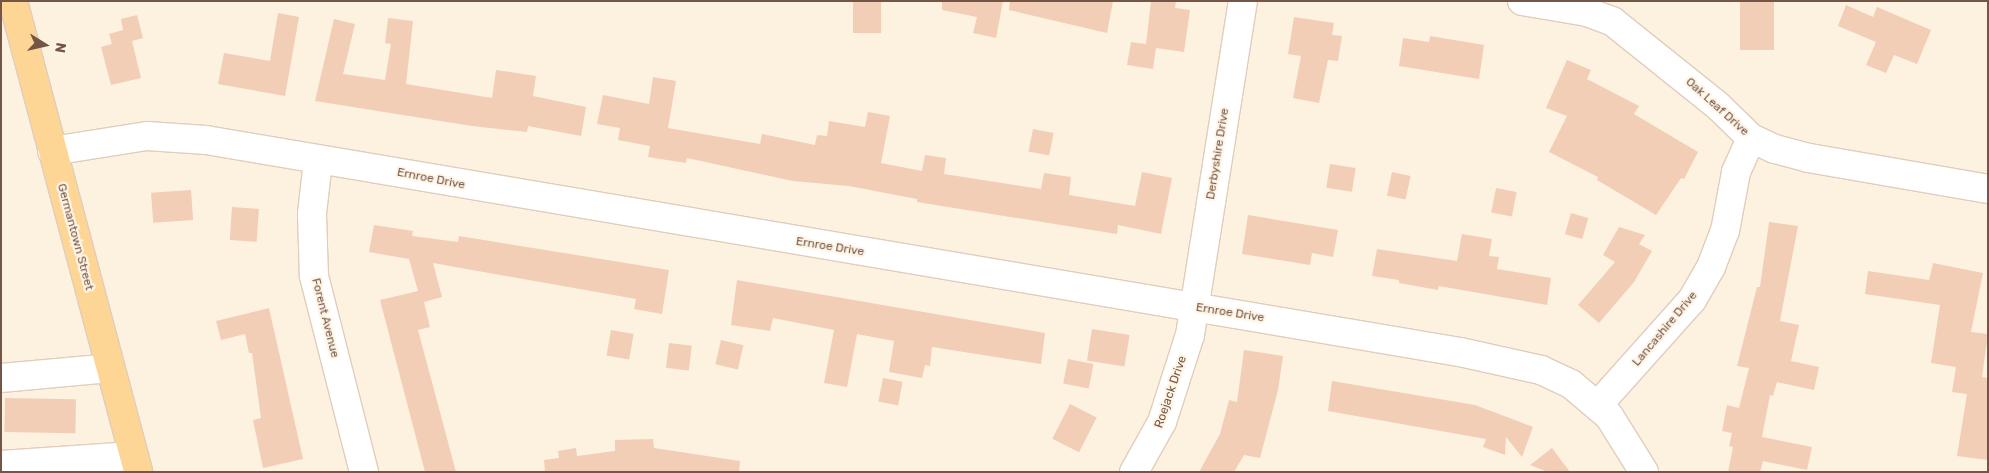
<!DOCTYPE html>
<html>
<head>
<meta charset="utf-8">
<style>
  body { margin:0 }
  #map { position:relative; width:1989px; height:473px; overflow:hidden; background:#fdf1e0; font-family:Rubik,sans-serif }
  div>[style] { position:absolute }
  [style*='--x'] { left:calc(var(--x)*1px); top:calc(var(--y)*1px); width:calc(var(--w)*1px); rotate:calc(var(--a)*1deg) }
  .building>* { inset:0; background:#f2ceb7; transform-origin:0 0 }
  .roads { filter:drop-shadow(1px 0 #e1cdbc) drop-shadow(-1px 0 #e1cdbc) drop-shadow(0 1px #e1cdbc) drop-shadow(0 -1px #e1cdbc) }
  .minor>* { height:28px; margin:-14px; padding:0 14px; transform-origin:14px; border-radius:14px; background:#fff }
  .major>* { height:28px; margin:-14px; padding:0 14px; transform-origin:14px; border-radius:14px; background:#fdd696 }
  span { translate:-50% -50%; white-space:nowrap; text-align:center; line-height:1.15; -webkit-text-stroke:4.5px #fff5e7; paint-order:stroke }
  .street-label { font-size:12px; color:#745647 }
  .frame { position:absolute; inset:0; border:2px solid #745647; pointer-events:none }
  .north { position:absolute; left:20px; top:20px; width:50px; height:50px; -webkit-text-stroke:4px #fff5e7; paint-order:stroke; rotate:100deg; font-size:14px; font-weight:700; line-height:20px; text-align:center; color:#745647 }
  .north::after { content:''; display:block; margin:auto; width:18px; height:22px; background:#745647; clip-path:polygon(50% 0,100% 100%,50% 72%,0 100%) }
</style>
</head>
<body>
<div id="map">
  <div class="building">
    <div style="left:853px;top:1px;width:28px;height:32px"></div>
    <div style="clip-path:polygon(942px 1px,1003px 1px,996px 38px,973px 33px,977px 17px,942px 10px)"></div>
    <div style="clip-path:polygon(1010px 1px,1113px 1px,1107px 33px,1009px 10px)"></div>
    <div style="clip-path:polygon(1151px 1px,1176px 1px,1175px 8px,1190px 10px,1184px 52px,1156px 48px,1153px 69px,1127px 65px,1131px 42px,1146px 44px)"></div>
    <div style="left:1740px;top:1px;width:34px;height:49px"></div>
    <div style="clip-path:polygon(1846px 5px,1873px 17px,1877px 7px,1931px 30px,1917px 64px,1894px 55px,1886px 73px,1866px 65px,1876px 42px,1838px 26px)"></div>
    <div style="clip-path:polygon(278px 13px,299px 17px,285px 96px,218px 84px,224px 53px,270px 61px)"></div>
    <div style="clip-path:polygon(137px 15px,143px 38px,132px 41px,141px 78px,111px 85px,101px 47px,112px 44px,109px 34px,123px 30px,121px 19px)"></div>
    <div style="clip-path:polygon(1294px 17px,1334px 23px,1332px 35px,1342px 36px,1338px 61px,1328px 60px,1319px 103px,1293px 98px,1301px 56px,1288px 54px)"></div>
    <div style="clip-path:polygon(388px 18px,413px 21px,406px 84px,492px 98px,496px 70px,536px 76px,533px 96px,586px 107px,581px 136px,528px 126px,527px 132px,472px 126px,315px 101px,334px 19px,355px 24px,343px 74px,385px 80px,391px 44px,385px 43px)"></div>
    <div style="clip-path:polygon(1430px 36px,1484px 45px,1479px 79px,1399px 66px,1403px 38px,1429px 42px)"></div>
    <div style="clip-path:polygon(1567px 60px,1591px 70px,1587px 79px,1639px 106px,1634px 114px,1698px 152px,1684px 179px,1681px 178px,1656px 215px,1597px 180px,1598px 177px,1549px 152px,1567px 116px,1546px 108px)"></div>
    <div style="clip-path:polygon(653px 77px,676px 81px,668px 128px,760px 144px,762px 134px,815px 145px,817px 135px,827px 136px,829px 121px,865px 127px,868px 112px,890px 116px,881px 163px,922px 171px,925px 155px,946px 158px,944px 174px,1041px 189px,1044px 173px,1071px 177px,1069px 195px,1135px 206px,1142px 172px,1172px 178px,1161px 234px,1118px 225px,1117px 234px,917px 202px,917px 199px,849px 186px,793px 181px,687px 158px,686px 163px,648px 157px,650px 146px,618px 140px,620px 128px,597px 124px,603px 95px,649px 104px)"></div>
    <div style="left:1033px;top:129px;width:21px;height:23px;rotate:11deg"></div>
    <div style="left:1330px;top:164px;width:26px;height:24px;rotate:9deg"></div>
    <div style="left:1392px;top:172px;width:19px;height:24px;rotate:12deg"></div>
    <div style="left:1496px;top:188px;width:21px;height:25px;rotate:11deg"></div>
    <div style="left:191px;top:190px;width:30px;height:40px;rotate:86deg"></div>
    <div style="left:232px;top:207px;width:27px;height:33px;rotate:4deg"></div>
    <div style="left:1571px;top:213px;width:18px;height:22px;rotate:16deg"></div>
    <div style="clip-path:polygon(1248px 215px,1338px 230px,1333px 257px,1312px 253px,1310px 265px,1242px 254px)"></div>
    <div style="clip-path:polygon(1769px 222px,1798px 226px,1780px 321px,1799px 325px,1791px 361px,1819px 367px,1814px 390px,1777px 382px,1773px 396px,1770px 395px,1762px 437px,1812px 447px,1807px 470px,1763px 461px,1760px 472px,1728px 472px,1733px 447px,1729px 446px,1732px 433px,1722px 431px,1727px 405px,1739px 408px,1749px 368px,1737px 366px,1757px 287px,1760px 287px)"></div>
    <div style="clip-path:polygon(374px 225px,413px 231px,412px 236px,458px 242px,459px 236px,669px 270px,662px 314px,634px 309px,636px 299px,433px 263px,442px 297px,424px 302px,430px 327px,418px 330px,456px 472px,425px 472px,380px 300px,418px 291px,409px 259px,369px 252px)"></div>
    <div style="clip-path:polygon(1619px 227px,1645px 235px,1639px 244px,1652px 251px,1634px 282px,1599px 323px,1578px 305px,1615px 262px,1603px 255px)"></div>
    <div style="clip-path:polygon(1462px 234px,1492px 239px,1489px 256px,1499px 257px,1497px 269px,1551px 278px,1547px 305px,1439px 286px,1438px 290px,1399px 283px,1399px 280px,1372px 276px,1377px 249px,1457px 261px)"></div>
    <div style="clip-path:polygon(1933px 263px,1983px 273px,1971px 332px,1988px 334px,1982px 377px,1988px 378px,1988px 460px,1957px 456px,1967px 394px,1952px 392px,1956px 367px,1931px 363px,1940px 305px,1865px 294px,1868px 271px,1929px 280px)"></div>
    <div style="clip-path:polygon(737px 280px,1045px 333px,1041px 364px,932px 347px,930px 366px,925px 365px,922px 378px,889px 372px,894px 341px,857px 334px,847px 387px,824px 383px,834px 330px,773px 318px,770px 331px,731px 325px)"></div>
    <div style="clip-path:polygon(269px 308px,303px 459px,263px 468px,253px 420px,261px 418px,252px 353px,249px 353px,245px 334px,221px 340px,216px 321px)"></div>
    <div style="left:1092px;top:329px;width:38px;height:32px;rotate:9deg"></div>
    <div style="left:611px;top:330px;width:23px;height:26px;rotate:10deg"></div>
    <div style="left:721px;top:340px;width:23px;height:25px;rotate:13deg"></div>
    <div style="left:669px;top:343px;width:23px;height:25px;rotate:7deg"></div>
    <div style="clip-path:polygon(1244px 350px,1283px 356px,1278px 390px,1260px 458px,1244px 455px,1234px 472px,1199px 472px,1220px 434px,1229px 400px,1237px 402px)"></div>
    <div style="left:1068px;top:359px;width:26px;height:25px;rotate:11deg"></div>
    <div style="left:883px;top:378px;width:20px;height:24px;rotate:11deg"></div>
    <div style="clip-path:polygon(1332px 381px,1475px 405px,1533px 427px,1522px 457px,1506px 437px,1505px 455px,1483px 447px,1486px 439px,1328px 411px)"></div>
    <div style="left:5px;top:398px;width:71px;height:34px;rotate:1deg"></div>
    <div style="left:1070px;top:404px;width:30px;height:39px;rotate:27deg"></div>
    <div style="clip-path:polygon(653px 439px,654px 448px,740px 461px,739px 472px,545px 472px,544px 460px,559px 458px,558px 451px,576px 448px,577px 456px,615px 451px,615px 440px)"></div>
    <div style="clip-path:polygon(1552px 448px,1570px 472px,1548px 472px,1530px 465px)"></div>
  </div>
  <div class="roads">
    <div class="minor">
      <div style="--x:1522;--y:1;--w:66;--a:9.6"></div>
      <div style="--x:1587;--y:12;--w:27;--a:20"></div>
      <div style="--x:1612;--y:21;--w:136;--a:38.7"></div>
      <div style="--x:1718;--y:106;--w:46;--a:44.1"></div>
      <div style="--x:1751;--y:138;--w:26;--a:25"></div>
      <div style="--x:1775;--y:149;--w:35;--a:15"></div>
      <div style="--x:1809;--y:158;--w:182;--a:9.8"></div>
      <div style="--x:52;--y:151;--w:96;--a:-9"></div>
      <div style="--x:147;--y:136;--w:59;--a:3.9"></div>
      <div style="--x:206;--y:140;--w:1272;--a:9.6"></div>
      <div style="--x:1460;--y:352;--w:83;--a:12.5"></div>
      <div style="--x:1541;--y:370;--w:33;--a:25"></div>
      <div style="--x:1571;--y:384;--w:50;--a:40.1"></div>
      <div style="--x:1609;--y:416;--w:66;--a:58"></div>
      <div style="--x:318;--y:161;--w:53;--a:96.5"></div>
      <div style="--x:312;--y:214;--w:62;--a:88.2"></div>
      <div style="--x:314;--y:276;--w:202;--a:75.7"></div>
      <div style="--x:1;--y:378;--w:109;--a:-5.2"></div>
      <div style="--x:1598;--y:405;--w:141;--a:-48.2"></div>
      <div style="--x:1692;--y:300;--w:38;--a:-60"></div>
      <div style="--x:1711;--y:267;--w:39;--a:-69"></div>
      <div style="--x:1725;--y:231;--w:60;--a:-79.4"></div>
      <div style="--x:1736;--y:172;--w:37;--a:-66"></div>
      <div style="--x:1;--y:465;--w:132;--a:-3.9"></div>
      <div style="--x:1134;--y:472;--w:57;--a:-60.8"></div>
      <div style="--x:1162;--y:422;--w:91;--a:-72.2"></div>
      <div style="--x:1190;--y:335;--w:338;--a:-81"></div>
    </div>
    <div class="major">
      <div style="--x:13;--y:1;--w:487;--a:75.1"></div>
    </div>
  </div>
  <div class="street-label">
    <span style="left:1717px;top:107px;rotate:42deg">Oak Leaf Drive</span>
    <span style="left:1218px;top:154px;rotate:-81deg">Derbyshire Drive</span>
    <span style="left:431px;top:179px;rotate:11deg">Ernroe Drive</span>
    <span style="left:75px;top:237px;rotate:75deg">Germantown Street</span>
    <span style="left:830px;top:247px;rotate:9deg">Ernroe Drive</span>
    <span style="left:1230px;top:313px;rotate:9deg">Ernroe Drive</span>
    <span style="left:325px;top:318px;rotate:76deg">Forent Avenue</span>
    <span style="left:1665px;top:329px;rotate:-50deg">Lancashire Drive</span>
    <span style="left:1171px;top:392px;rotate:-71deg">Roejack Drive</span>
  </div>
  <div class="frame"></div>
  <div class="north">N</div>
</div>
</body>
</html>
